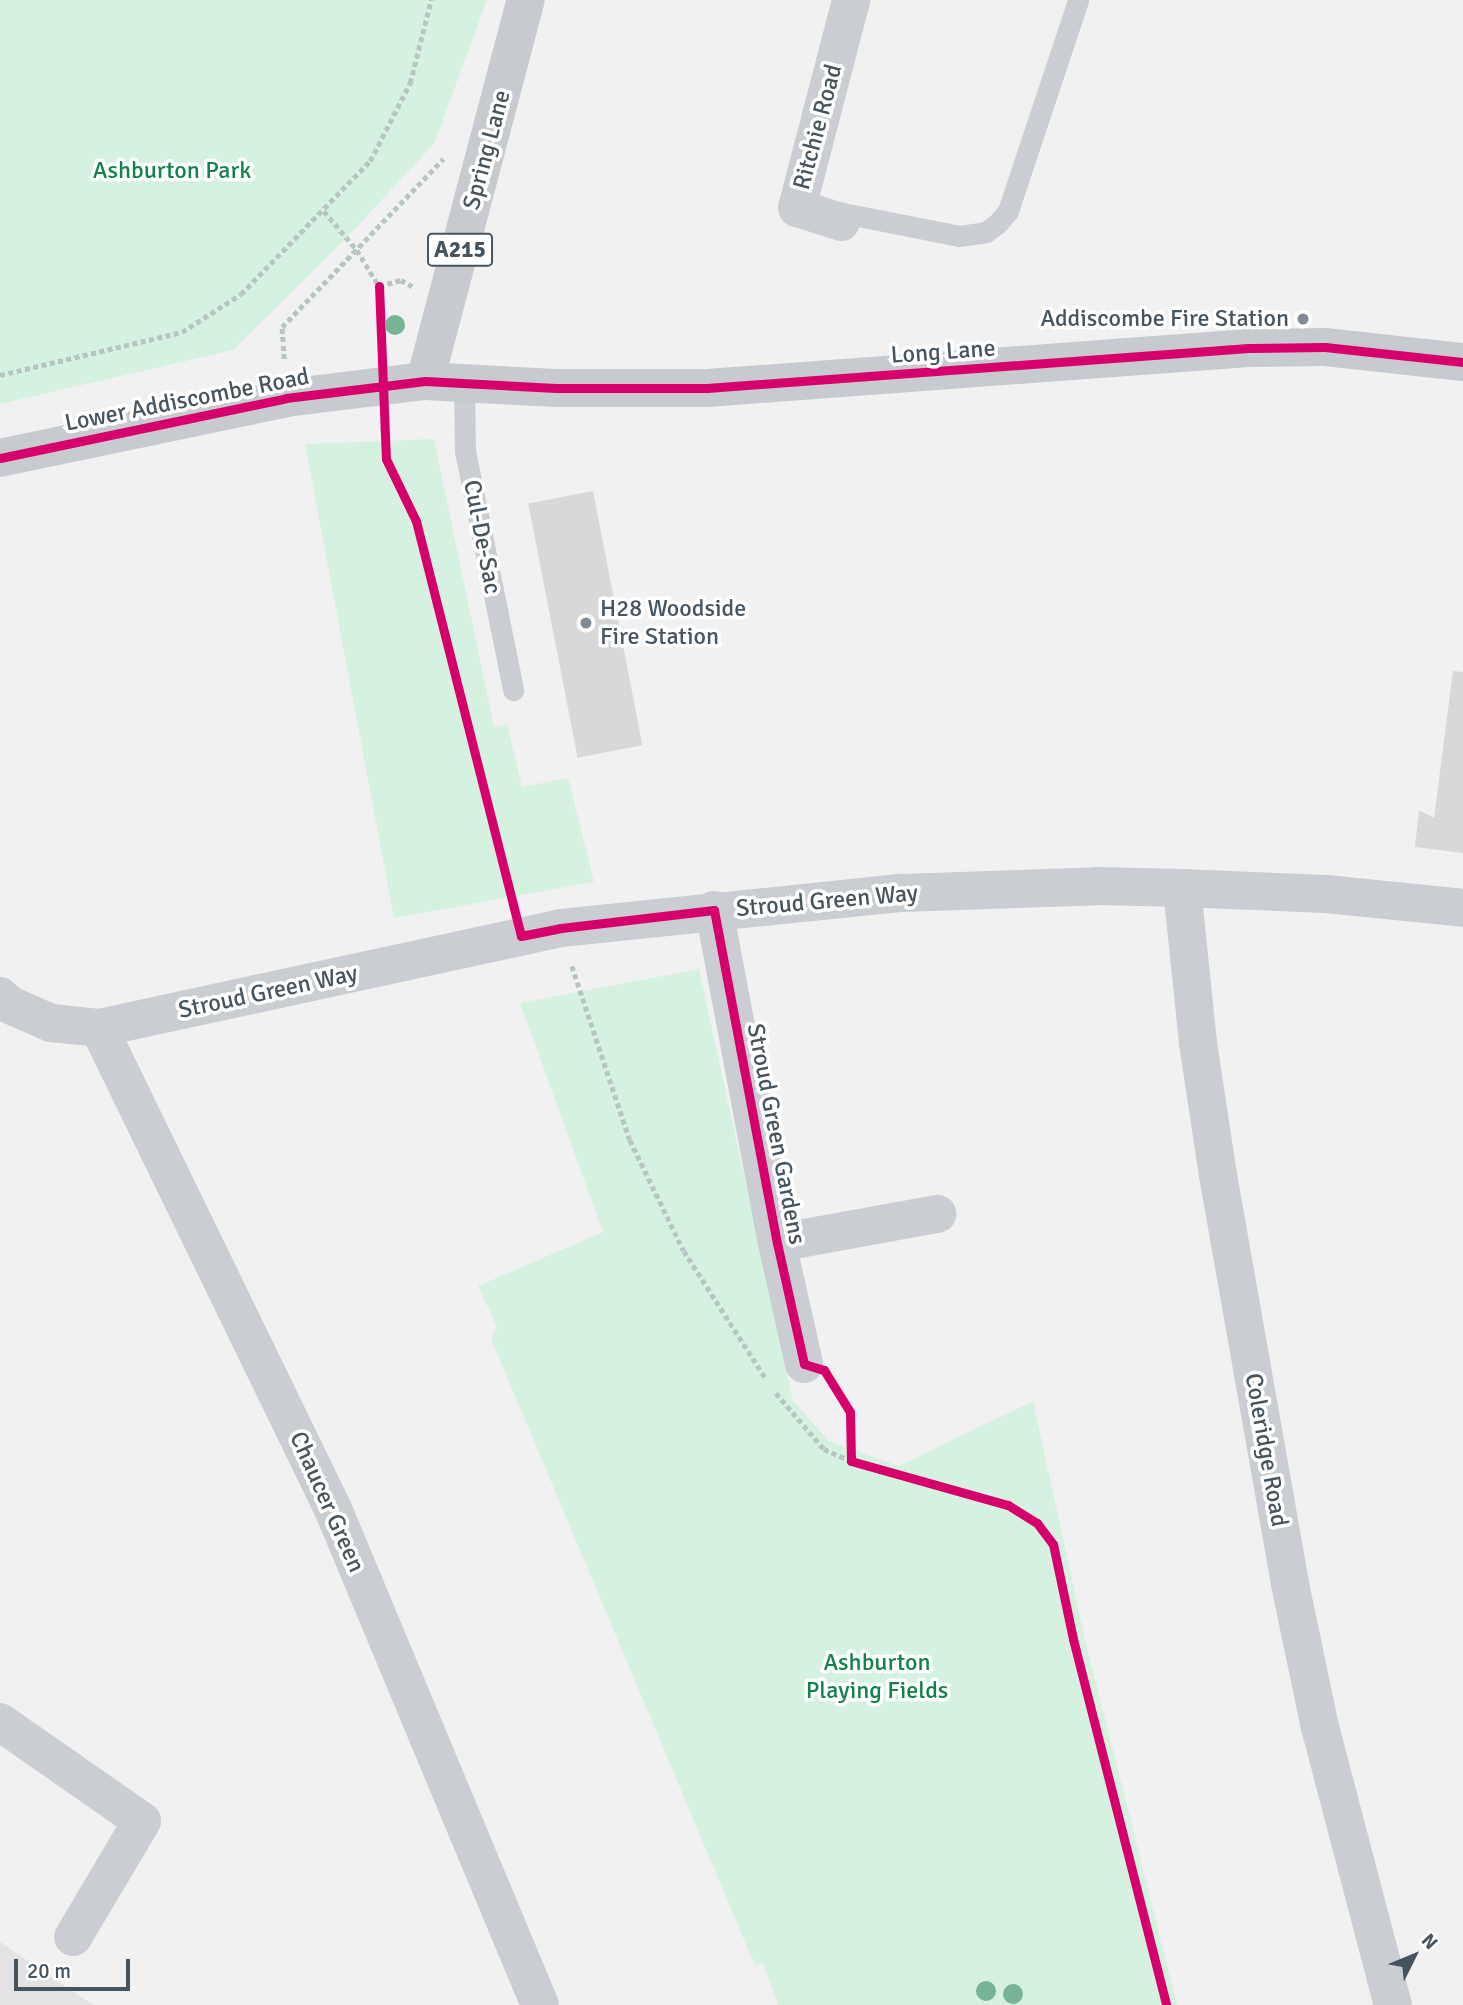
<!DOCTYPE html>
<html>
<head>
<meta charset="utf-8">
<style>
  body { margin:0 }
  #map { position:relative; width:1463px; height:2005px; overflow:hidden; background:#f2f1f1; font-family:Signika,sans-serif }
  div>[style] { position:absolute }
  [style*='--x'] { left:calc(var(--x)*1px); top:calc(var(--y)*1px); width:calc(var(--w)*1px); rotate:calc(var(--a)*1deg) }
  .education>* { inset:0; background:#e3e2e4 }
  .green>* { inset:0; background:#d4f2df }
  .building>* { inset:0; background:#d8d8da; transform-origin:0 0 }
  .path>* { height:4.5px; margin-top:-2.25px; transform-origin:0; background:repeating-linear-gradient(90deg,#b8c6c1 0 5px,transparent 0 8.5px) }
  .service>* { height:21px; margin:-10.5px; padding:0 10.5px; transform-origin:10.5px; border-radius:10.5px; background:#cacdd1 }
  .minor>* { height:38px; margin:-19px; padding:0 19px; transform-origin:19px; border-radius:19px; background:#cacdd1 }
  .primary>* { height:38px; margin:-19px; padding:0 19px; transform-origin:19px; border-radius:19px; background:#c7cbcf }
  .cycleway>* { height:9px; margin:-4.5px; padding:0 4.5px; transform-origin:4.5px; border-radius:4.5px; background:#d6006c }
  .trees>* { width:20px; height:20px; margin:-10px; border-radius:50%; background:#75b494 }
  .dots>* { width:19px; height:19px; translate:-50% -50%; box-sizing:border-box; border:4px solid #fff; border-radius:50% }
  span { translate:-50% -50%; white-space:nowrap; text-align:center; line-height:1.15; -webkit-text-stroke:7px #fff; paint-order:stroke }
  .shield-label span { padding:2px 5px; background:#fff; border:2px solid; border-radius:5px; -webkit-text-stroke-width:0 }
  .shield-label { font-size:23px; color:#465460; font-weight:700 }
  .street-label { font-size:24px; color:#465460 }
  .park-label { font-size:24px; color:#0f8348 }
  .poi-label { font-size:24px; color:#465460 }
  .right { translate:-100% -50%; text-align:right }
  .left { translate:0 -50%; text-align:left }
  .north { position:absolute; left:1379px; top:1921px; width:70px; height:70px; -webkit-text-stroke:5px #fff; paint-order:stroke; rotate:47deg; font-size:19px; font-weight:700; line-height:28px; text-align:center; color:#465460 }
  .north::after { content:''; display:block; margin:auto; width:24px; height:32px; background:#465460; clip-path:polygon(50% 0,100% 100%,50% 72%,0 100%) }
  .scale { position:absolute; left:14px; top:1959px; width:116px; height:32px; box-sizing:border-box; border:4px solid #465460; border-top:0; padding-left:9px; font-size:21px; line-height:24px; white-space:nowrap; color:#465460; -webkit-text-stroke:5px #fff; paint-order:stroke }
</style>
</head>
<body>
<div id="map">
  <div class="education">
    <div style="clip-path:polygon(0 1942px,93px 2005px,0 2005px)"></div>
  </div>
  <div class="green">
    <div style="clip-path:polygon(0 0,487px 0,434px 144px,347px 237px,233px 350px,0 404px)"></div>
    <div style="clip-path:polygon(434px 439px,494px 727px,507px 724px,522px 787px,568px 778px,594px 882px,394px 918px,305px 444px)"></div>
    <div style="clip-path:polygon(699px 969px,793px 1401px,830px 1442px,899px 1466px,1033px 1401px,1085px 1639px,1177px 2005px,778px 2005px,763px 1963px,755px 1966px,491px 1339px,497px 1327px,478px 1286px,603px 1232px,520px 1003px)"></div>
  </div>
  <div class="building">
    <div style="left:593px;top:491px;width:259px;height:66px;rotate:79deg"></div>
    <div style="clip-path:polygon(1453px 671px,1463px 672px,1463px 853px,1415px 847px,1419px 810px,1434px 818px)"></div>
  </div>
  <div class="path">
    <div style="--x:324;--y:211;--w:51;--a:49.8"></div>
    <div style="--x:357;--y:250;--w:42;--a:58.6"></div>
    <div style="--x:379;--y:286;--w:23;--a:-15"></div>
    <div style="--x:401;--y:280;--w:13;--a:29"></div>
    <div style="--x:284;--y:359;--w:32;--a:-94"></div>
    <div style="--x:282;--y:327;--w:233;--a:-46.2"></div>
    <div style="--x:0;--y:375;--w:187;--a:-13.3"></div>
    <div style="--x:182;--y:332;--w:70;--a:-32.8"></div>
    <div style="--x:241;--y:294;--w:185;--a:-45.9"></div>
    <div style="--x:370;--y:161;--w:88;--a:-62.9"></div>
    <div style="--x:410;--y:83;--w:86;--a:-75.8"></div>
    <div style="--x:383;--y:426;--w:33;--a:85"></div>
    <div style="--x:386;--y:459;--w:69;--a:64.2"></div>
    <div style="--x:416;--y:521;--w:390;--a:75.7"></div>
    <div style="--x:572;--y:966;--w:183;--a:71.6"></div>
    <div style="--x:630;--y:1140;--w:123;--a:64.1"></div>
    <div style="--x:684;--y:1251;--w:150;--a:57.3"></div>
    <div style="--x:776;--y:1393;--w:74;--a:49.4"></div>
    <div style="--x:824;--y:1449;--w:30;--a:24"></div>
  </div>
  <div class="service">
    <div style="--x:841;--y:222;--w:9;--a:-77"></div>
    <div style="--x:843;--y:213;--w:118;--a:11.2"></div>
    <div style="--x:959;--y:236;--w:27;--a:-8"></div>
    <div style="--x:986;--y:232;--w:15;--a:-37"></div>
    <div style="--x:998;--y:223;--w:16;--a:-50"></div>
    <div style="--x:1008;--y:211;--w:222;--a:-71.6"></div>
    <div style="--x:464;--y:382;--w:69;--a:89.2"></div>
    <div style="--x:465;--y:451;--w:244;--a:78.6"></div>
  </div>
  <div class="minor">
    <div style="--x:841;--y:222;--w:46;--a:-162.3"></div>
    <div style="--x:797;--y:208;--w:215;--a:-75.4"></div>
    <div style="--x:1182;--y:888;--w:156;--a:84.1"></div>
    <div style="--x:1198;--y:1043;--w:134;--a:81.4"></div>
    <div style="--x:1218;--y:1175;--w:415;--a:80"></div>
    <div style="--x:1290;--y:1584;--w:146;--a:78.2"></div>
    <div style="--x:1320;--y:1727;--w:287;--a:75.3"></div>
    <div style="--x:714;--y:910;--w:339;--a:79.3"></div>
    <div style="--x:777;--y:1243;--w:124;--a:77.4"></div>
    <div style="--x:0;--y:996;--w:13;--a:42"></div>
    <div style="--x:10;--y:1005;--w:45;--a:23.7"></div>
    <div style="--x:51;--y:1023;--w:48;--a:5.9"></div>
    <div style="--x:99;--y:1028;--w:473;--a:-12.2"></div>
    <div style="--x:561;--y:928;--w:343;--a:-5.9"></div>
    <div style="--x:902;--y:893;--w:196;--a:-2"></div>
    <div style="--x:1098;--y:886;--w:84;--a:1.4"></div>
    <div style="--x:1182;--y:888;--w:144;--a:2.4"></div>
    <div style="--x:1326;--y:894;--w:138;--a:5.8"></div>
    <div style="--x:99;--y:1028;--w:535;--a:64.06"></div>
    <div style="--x:333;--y:1509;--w:537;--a:67.35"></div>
    <div style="--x:777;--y:1243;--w:163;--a:-10.3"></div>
    <div style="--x:0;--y:1722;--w:173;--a:34.9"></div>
    <div style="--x:142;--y:1821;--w:135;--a:120.7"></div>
  </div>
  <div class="primary">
    <div style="--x:425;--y:381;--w:394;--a:-75.2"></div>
    <div style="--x:0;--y:458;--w:292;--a:-11.8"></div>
    <div style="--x:286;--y:398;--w:140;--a:-7"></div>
    <div style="--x:425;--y:381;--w:131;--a:3.1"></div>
    <div style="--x:556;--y:388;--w:151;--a:0"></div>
    <div style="--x:707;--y:388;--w:543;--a:-4.22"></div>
    <div style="--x:1249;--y:348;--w:76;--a:-0.8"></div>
    <div style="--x:1325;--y:347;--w:139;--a:6.2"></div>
  </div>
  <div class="cycleway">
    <div style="--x:379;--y:286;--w:173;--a:87.7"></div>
    <div style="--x:386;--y:459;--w:69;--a:64.2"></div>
    <div style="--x:416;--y:521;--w:428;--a:75.8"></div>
    <div style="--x:521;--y:936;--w:41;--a:-11.3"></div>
    <div style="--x:561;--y:928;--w:154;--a:-6.7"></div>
    <div style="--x:714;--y:910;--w:339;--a:79.3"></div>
    <div style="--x:777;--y:1243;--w:124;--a:77.4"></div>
    <div style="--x:804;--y:1364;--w:21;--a:17"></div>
    <div style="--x:824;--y:1370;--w:49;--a:58.2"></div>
    <div style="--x:850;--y:1412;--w:49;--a:88.8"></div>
    <div style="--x:851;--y:1461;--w:163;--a:15.7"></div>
    <div style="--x:1008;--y:1505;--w:34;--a:32"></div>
    <div style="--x:1037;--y:1523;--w:26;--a:53"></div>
    <div style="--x:1053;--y:1544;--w:97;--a:78.1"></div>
    <div style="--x:1073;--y:1639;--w:378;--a:75.7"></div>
    <div style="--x:0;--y:458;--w:292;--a:-11.8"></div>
    <div style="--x:286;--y:398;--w:140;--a:-7"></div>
    <div style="--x:425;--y:381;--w:131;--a:3.1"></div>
    <div style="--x:556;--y:388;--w:151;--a:0"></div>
    <div style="--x:707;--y:388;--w:543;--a:-4.22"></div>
    <div style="--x:1249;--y:348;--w:76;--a:-0.8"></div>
    <div style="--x:1325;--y:347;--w:139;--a:6.2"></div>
  </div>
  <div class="trees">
    <div style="left:395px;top:325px"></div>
    <div style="left:986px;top:1991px"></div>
    <div style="left:1013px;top:1994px"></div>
  </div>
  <div class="dots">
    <div style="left:1303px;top:319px;background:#828b93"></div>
    <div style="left:586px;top:623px;background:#828b93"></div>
  </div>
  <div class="shield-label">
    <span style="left:460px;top:250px">A215</span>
  </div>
  <div class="street-label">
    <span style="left:818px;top:127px;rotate:-75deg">Ritchie Road</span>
    <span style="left:487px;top:150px;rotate:-75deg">Spring Lane</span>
    <span style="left:943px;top:352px;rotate:-4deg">Long Lane</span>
    <span style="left:187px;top:400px;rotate:-11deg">Lower Addiscombe Road</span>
    <span style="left:482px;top:537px;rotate:79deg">Cul-De-Sac</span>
    <span style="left:827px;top:901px;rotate:-5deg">Stroud Green Way</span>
    <span style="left:268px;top:992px;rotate:-12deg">Stroud Green Way</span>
    <span style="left:776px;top:1134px;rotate:79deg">Stroud Green Gardens</span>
    <span style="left:1266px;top:1450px;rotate:80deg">Coleridge Road</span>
    <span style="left:327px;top:1502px;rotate:66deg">Chaucer Green</span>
  </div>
  <div class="park-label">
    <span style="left:172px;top:171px">Ashburton Park</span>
    <span style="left:877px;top:1677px">Ashburton<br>Playing Fields</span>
  </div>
  <div class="poi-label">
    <span class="right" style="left:1289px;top:319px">Addiscombe Fire Station</span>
    <span class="left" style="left:600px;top:623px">H28 Woodside<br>Fire Station</span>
  </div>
  <div class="north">N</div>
  <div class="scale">20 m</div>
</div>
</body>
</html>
